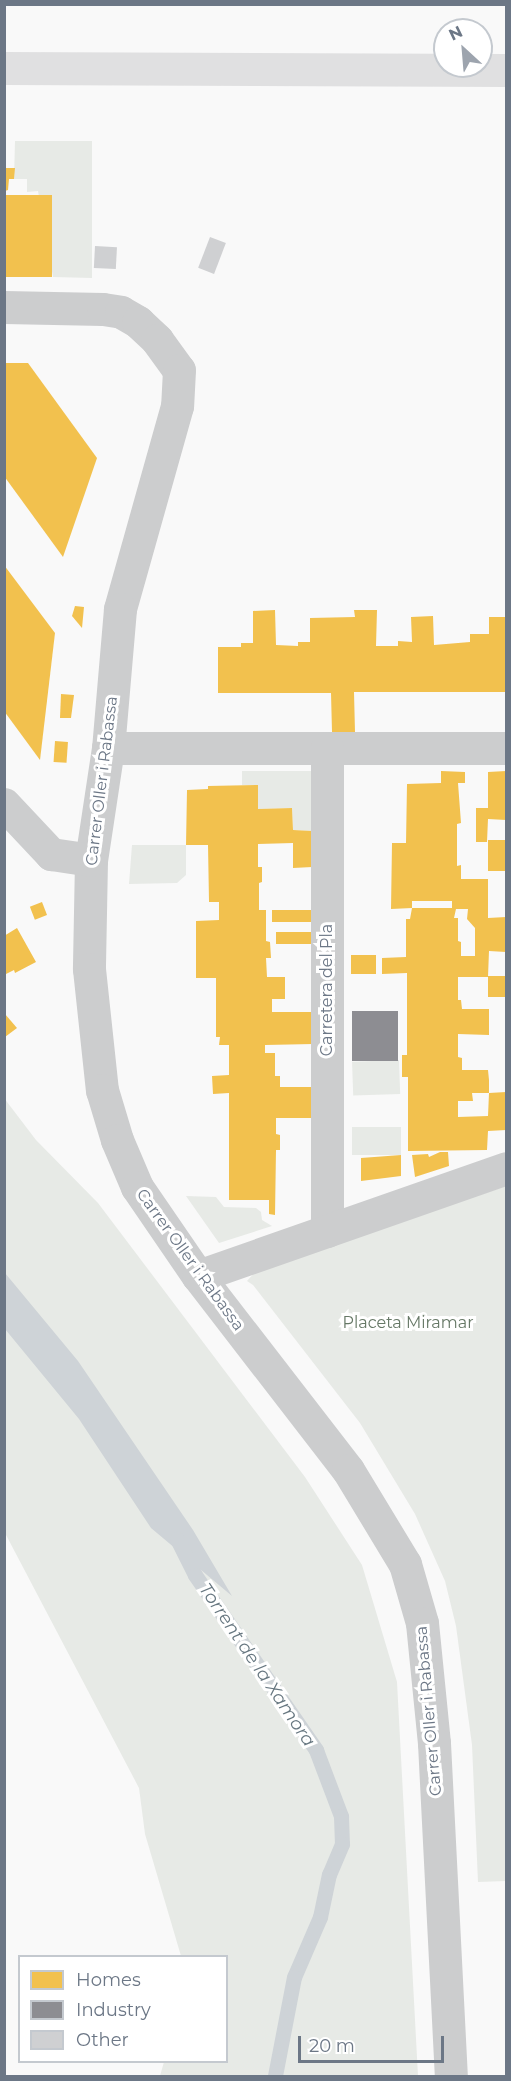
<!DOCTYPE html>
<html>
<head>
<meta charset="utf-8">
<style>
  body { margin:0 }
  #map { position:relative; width:511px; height:2081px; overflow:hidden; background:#f9f9f9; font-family:Montserrat,sans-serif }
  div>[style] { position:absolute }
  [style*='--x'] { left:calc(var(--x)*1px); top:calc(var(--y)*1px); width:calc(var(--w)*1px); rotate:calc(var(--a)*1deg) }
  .green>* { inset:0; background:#e7eae6; transform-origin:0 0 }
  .water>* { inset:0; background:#ced3d7 }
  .homes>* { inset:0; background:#f2c14e; transform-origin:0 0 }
  .industry>* { inset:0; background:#8d8d92; transform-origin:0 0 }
  .stream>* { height:15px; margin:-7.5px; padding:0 7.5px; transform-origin:7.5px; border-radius:7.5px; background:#ced3d7 }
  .building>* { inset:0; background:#cfd0d2; transform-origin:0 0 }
  .street>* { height:33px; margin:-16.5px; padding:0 16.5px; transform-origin:16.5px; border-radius:16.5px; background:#cccdce }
  .primary>* { height:33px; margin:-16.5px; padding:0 16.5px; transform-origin:16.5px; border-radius:16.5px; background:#e0e0e1 }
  span { translate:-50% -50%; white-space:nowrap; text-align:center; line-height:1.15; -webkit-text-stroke:6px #fff; paint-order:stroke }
  .street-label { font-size:16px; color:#6c7786 }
  .park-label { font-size:16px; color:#667866 }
  .water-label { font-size:18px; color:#677780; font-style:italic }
  .frame { position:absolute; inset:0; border:6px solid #6c7786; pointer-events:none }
  .legend { position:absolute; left:18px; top:1955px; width:210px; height:108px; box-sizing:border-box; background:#fff; border:2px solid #c4c9cf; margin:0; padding:8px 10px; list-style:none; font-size:18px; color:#6c7786 }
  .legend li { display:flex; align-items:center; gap:12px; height:30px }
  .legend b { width:30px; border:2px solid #c4c9cf }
  .north { position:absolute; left:433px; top:18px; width:60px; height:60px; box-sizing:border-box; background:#fff; border:2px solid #c4c9cf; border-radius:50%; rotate:334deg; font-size:16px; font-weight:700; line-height:24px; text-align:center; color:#6c7786 }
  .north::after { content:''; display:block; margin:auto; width:21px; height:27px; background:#9da4ae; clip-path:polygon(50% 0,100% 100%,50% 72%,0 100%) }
  .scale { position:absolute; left:298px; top:2036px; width:146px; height:27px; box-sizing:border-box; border:3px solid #6c7786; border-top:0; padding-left:8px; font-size:18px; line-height:21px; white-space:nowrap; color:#6c7786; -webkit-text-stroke:4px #fff; paint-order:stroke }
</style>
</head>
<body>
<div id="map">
  <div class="green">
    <div style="clip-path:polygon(15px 141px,92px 141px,92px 278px,53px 277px,38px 191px,27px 192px,27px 179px,14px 179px)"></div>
    <div style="clip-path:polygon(242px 771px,311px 771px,312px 831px,293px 830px,292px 808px,258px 809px,258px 785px,242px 785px)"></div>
    <div style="clip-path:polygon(132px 845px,186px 845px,186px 875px,177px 883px,129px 884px)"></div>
    <div style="left:399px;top:1060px;width:34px;height:47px;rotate:88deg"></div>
    <div style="clip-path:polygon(4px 1098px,36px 1140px,98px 1203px,305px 1477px,362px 1565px,397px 1682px,418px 2076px,160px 2076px,164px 2062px,226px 2062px,226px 1956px,181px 1956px,145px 1834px,139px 1788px,5px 1533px)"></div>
    <div style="left:401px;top:1127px;width:28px;height:49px;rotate:90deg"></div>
    <div style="clip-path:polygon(506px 1186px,506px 1881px,478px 1882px,472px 1745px,456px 1626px,445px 1581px,415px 1514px,360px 1423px,253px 1285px,247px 1281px,257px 1270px)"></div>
    <div style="clip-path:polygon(186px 1196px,216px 1197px,224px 1207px,256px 1208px,261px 1212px,262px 1220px,272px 1226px,219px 1243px)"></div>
  </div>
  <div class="water">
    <div style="clip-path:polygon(5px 1273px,78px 1361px,193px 1530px,232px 1596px,151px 1528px,79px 1419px,5px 1329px)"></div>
  </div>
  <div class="homes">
    <div style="clip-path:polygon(5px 168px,15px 168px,14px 179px,9px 179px,8px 190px,5px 191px)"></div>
    <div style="left:4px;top:195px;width:48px;height:82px"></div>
    <div style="clip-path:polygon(4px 363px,28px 363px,97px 458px,63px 557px,4px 476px)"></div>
    <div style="clip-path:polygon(4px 565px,55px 633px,40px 760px,4px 711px)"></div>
    <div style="clip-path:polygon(75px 606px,84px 607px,82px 628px,72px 616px)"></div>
    <div style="clip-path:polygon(275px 610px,276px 645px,298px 646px,298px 642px,310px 642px,310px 618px,355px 617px,354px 610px,377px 610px,376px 646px,398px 646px,398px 641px,412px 642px,411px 617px,433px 616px,434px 645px,470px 642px,470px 634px,489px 634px,489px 617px,506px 617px,506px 692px,354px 692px,355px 732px,332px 732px,331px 693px,218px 693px,218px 647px,241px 647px,241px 643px,253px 643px,253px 611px)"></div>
    <div style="clip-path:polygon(61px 694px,74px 695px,71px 718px,60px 718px)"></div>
    <div style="left:55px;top:741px;width:13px;height:21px;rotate:4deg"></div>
    <div style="clip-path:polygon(evenodd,441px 771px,465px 772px,465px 783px,458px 783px,461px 823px,457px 824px,457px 866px,461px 865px,461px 879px,488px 879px,488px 918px,506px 917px,506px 952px,489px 951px,488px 977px,458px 977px,458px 1000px,461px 1000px,462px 1009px,489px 1009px,489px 1035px,458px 1034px,458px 1057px,462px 1058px,462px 1070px,488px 1070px,489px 1080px,489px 1093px,472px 1093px,473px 1101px,458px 1101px,458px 1117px,488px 1116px,489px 1093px,506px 1092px,506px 1130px,488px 1131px,487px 1150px,408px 1151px,408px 1077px,402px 1077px,402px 1055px,407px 1055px,407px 973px,382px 974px,382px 958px,406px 957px,406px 919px,410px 919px,412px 908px,452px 908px,452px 901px,412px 901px,412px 908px,391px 909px,392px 843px,406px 843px,407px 784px,441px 783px,441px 771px,456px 909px,468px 909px,467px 919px,475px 928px,475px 956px,461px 956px,461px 942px,458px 941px,458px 918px,454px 918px,456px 909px)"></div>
    <div style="clip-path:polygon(506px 771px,506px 820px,488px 819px,487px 842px,476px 842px,476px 808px,488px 808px,488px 772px)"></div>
    <div style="clip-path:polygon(258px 785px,258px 809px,292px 808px,293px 830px,312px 831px,312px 867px,293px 868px,293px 843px,258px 844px,258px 867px,262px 867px,262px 882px,259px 883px,259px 910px,266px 910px,266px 941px,270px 942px,271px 958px,266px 958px,267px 977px,285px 977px,285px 999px,272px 999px,272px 1012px,313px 1012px,313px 1044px,265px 1045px,265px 1053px,275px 1053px,275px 1076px,280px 1076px,280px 1087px,313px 1087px,313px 1118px,276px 1118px,276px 1134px,280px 1135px,280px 1150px,276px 1150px,275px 1215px,269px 1214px,269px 1200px,229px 1200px,229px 1093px,213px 1094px,212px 1076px,229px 1075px,229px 1045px,219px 1045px,220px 1037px,216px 1037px,216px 978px,196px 978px,196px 921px,219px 920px,219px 902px,209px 902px,208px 845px,186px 845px,187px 790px,208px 789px,208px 786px)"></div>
    <div style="left:488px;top:840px;width:18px;height:31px"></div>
    <div style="left:42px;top:902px;width:14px;height:13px;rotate:69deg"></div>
    <div style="left:272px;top:910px;width:40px;height:12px"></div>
    <div style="clip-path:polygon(17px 928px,36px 962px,15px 973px,14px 970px,4px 975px,4px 936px)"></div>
    <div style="left:312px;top:932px;width:12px;height:36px;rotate:90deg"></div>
    <div style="left:376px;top:955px;width:19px;height:25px;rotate:90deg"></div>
    <div style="left:506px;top:976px;width:21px;height:18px;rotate:90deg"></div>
    <div style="clip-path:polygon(5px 1014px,17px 1028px,5px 1037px)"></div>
    <div style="clip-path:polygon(440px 1152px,448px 1152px,449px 1166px,415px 1177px,412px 1155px,428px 1154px,429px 1157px)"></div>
    <div style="clip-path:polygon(401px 1155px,401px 1176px,361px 1181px,361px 1158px)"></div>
  </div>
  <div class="industry">
    <div style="left:352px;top:1011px;width:46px;height:50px"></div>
  </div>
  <div class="stream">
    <div style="--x:177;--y:1539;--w:40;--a:63.4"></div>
    <div style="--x:195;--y:1575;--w:213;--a:55.3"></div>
    <div style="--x:316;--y:1750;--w:71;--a:69.3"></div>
    <div style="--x:341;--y:1816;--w:28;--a:88"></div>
    <div style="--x:342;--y:1844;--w:33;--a:113"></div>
    <div style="--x:329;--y:1874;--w:44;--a:101.8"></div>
    <div style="--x:320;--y:1917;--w:65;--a:113.4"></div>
    <div style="--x:294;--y:1977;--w:101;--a:100.9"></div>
  </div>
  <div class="building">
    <div style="left:210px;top:237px;width:17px;height:33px;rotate:21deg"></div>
    <div style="left:95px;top:246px;width:22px;height:22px;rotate:3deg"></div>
  </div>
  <div class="street">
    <div style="--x:4;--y:307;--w:99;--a:1.2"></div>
    <div style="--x:103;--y:309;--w:18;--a:9"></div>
    <div style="--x:121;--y:312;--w:20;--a:30"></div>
    <div style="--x:138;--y:322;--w:26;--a:43"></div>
    <div style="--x:157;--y:340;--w:37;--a:54"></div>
    <div style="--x:179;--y:370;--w:36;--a:93"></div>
    <div style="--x:177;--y:406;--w:211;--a:105.7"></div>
    <div style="--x:120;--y:609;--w:140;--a:94.9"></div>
    <div style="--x:108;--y:748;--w:113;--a:98.6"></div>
    <div style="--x:91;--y:860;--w:109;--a:91.1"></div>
    <div style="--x:89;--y:969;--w:122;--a:83.9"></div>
    <div style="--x:102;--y:1090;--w:52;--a:73.3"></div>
    <div style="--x:117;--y:1140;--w:51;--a:66.9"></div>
    <div style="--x:137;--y:1187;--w:108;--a:55.6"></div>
    <div style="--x:198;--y:1276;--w:245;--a:52.3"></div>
    <div style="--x:348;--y:1470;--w:110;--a:58.8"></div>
    <div style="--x:405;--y:1564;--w:61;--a:73.9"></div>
    <div style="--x:422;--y:1623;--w:121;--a:84.3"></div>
    <div style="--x:434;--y:1743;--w:333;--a:87.1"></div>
    <div style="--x:108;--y:748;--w:398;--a:0"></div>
    <div style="--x:4;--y:804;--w:69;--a:46.8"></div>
    <div style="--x:51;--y:854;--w:40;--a:8.5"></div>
    <div style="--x:327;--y:1231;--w:483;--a:-90"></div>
    <div style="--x:198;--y:1276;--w:326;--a:-19.3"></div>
  </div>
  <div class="primary">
    <div style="--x:4;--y:68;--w:502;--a:0.23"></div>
  </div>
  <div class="street-label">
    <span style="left:102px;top:781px;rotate:-83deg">Carrer Oller i Rabassa</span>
    <span style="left:327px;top:990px;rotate:-90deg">Carretera del Pla</span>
    <span style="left:190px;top:1260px;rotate:54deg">Carrer Oller i Rabassa</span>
    <span style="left:429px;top:1711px;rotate:-95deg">Carrer Oller i Rabassa</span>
  </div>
  <div class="park-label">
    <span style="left:408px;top:1323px">Placeta Miramar</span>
  </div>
  <div class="water-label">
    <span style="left:257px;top:1665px;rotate:56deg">Torrent de la Xamora</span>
  </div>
  <div class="frame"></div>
  <ul class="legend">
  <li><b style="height:16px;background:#f2c14e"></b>Homes</li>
  <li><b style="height:16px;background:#8d8d92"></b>Industry</li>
  <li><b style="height:16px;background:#cfd0d2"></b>Other</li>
  </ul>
  <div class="north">N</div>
  <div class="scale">20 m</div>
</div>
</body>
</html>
